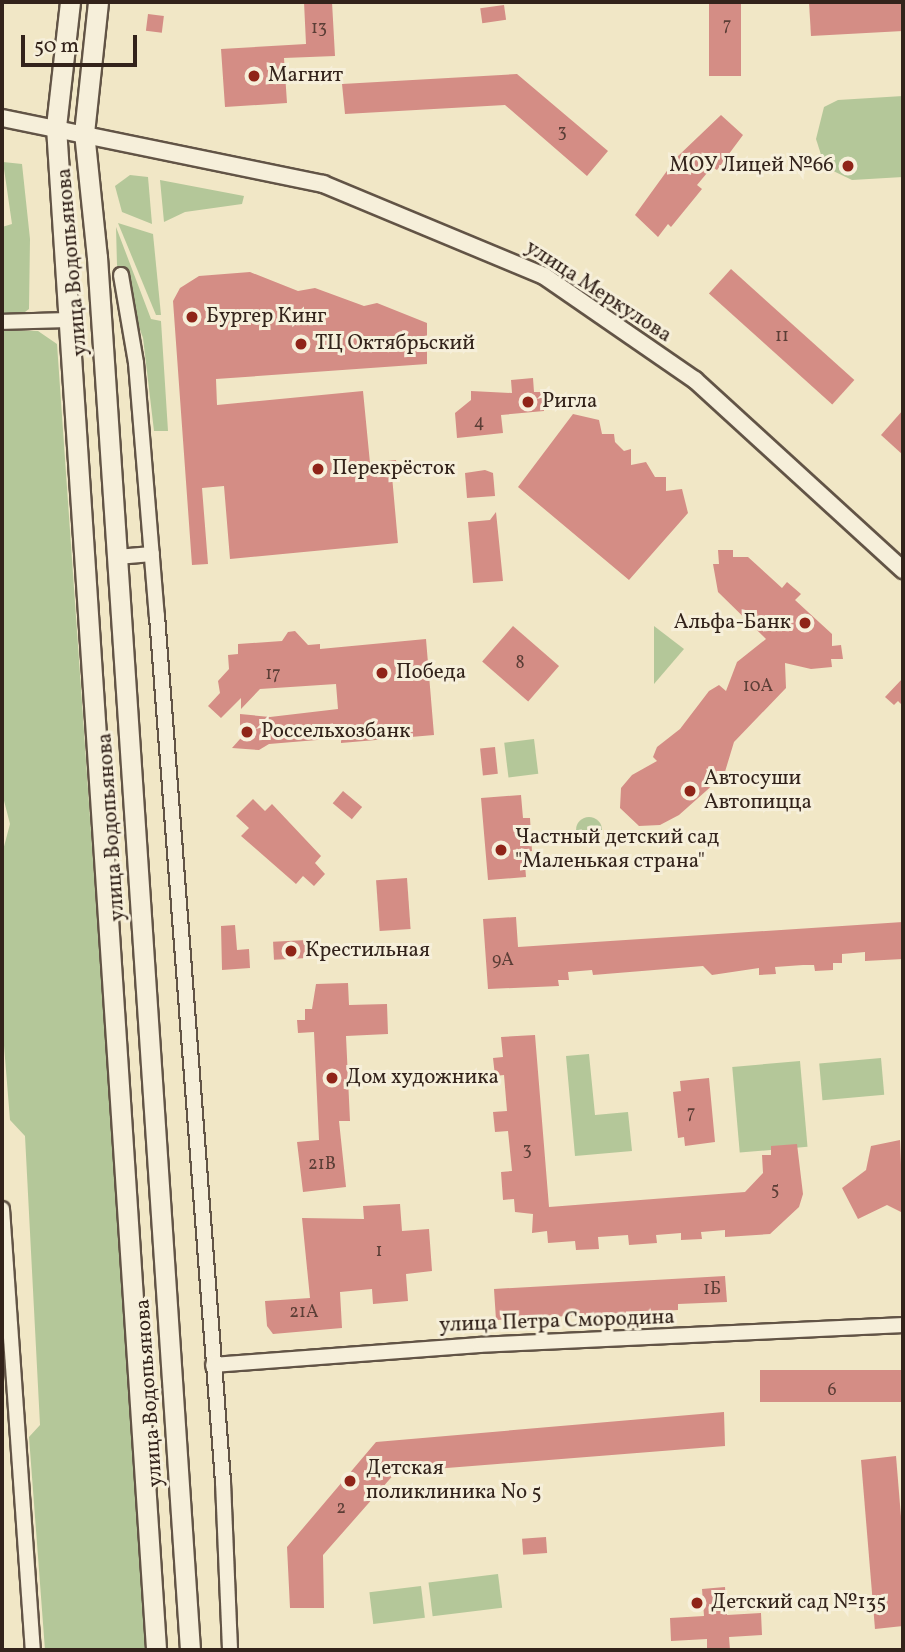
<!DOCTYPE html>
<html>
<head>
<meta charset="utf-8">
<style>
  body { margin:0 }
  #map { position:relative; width:905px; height:1652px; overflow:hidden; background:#f1e7c6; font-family:Vollkorn,serif }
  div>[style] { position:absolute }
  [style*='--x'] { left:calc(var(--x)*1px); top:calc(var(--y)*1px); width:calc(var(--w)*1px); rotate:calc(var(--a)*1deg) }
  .green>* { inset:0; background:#b4c799; transform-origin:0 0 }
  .round { border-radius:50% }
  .building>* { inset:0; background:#d48d85; transform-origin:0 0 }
  .roads { filter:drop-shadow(2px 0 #625446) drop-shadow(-2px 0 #625446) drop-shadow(0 2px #625446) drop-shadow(0 -2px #625446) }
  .minor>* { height:14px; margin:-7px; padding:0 7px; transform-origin:7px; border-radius:7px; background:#f6efda }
  .tertiary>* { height:16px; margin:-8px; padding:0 8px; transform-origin:8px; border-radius:8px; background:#f6efda }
  .secondary>* { height:19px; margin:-9.5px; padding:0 9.5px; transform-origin:9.5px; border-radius:9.5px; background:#f6efda }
  .dots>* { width:19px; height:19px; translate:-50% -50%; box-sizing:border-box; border:4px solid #f6efda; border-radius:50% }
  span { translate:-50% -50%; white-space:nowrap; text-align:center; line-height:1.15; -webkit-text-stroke:6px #f6efda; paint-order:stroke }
  .number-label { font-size:18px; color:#5b3e36 }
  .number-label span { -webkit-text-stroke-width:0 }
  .poi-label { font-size:21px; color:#33231b }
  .left { translate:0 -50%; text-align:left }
  .right { translate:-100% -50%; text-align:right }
  .street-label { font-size:21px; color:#33231b }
  .frame { position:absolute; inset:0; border:4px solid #33231b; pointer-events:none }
  .scale { position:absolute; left:21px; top:35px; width:116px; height:32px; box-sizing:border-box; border:4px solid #33231b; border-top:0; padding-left:9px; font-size:21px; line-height:24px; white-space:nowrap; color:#33231b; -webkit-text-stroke:5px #f6efda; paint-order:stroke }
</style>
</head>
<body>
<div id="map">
  <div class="green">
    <div style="clip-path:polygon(903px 96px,903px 177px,852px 180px,825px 167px,816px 139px,824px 107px,838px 100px)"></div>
    <div style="clip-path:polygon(3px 162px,22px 164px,30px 239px,29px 309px,2px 329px,2px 227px,12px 224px)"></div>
    <div style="clip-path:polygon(130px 175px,148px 177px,152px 224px,122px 212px,115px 186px)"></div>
    <div style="clip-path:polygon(160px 180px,244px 196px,242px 204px,185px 212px,164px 222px)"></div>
    <div style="clip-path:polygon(118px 223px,153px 234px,161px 315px,156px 315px)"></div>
    <div style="clip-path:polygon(116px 227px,151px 319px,161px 321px,168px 431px,154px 431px,143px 338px,117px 265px)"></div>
    <div style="clip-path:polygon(2px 330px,38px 331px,57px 344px,148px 1650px,45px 1650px,29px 1437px,40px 1425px,25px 1136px,10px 1120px,2px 1021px,2px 854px,10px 824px,2px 793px)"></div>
    <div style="clip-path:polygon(654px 626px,684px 649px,654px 684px)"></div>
    <div style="left:534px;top:739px;width:35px;height:30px;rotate:83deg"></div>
    <div class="round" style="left:576px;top:817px;width:26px;height:26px"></div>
    <div style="clip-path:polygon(589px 1054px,595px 1115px,628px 1112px,632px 1151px,575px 1156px,566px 1056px)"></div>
    <div style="left:881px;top:1058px;width:37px;height:62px;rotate:85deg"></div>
    <div style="left:800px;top:1061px;width:86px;height:68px;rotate:85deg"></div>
    <div style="left:498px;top:1574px;width:34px;height:70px;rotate:83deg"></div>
    <div style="left:421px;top:1586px;width:32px;height:52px;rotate:83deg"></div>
  </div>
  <div class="building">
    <div style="clip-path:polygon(304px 2px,332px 2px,335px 56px,284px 58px,287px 103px,225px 107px,221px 49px,306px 44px)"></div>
    <div style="left:709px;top:2px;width:32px;height:74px"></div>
    <div style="clip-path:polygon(809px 2px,903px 2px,903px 31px,811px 36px)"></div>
    <div style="left:504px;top:5px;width:15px;height:24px;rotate:82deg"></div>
    <div style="left:148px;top:14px;width:16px;height:17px;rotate:7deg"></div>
    <div style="clip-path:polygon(517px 74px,608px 151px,587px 176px,505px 105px,345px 114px,342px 84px)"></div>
    <div style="clip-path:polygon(721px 115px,743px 135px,717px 170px,712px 167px,697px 185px,702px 189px,671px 227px,668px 224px,658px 237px,635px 215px,677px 157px)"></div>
    <div style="left:731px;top:269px;width:166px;height:33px;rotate:42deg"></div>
    <div style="clip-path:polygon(250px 272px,298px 291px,315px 288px,364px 306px,377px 303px,427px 323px,427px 364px,216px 379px,217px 405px,363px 391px,370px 463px,396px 460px,398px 475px,392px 476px,398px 543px,230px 559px,224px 486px,202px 488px,208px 564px,192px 565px,173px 301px,180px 288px,199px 276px)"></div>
    <div style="clip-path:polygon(533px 378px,534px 392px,542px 392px,544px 411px,501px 415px,503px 433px,457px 438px,455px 413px,471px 400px,471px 391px,512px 393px,511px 380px)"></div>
    <div style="clip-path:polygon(903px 410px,903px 455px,881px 435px)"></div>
    <div style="clip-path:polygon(573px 414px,599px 420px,602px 434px,614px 434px,615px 442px,624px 451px,631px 449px,631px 465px,646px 462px,655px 477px,666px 477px,666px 491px,682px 489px,688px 513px,629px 580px,518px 487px)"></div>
    <div style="clip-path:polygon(485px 470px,493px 473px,495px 496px,467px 498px,465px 473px)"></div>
    <div style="clip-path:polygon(496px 512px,503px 581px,473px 583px,468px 522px,490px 520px)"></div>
    <div style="clip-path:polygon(718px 550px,733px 550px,733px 557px,748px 557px,782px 588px,787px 582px,801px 594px,795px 600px,832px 634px,832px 646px,841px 645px,843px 659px,831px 659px,832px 667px,811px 669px,785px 663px,786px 688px,734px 742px,724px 775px,679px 815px,660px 825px,639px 826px,620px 808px,621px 788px,632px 775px,657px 761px,653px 757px,657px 747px,680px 729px,709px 691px,719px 685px,726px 691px,737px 662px,766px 639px,718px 592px,713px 564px,719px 564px)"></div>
    <div style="left:513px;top:626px;width:61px;height:47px;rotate:41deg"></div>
    <div style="clip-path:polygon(295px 631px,308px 645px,320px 644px,320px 649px,426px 639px,434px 735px,341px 743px,341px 738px,269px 744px,259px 750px,232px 748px,240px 739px,240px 714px,270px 717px,338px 709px,336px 684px,260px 689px,241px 709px,241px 698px,221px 718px,208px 706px,220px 693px,218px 681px,229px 669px,228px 655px,238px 654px,238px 644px,282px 641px,288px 632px)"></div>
    <div style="clip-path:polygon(903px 678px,903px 706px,898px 701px,894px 705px,885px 697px)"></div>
    <div style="left:495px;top:747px;width:27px;height:15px;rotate:84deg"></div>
    <div style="left:343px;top:791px;width:25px;height:16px;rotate:40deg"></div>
    <div style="clip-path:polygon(521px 795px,523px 818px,530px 818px,532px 851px,524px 852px,526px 877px,488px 880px,481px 798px)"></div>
    <div style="clip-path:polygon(253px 799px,265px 811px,272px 804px,321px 856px,315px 863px,325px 874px,314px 886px,303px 876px,296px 884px,241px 836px,249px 828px,236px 816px)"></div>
    <div style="left:407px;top:878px;width:51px;height:31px;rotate:86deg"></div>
    <div style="clip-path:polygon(516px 917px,518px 947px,903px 922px,903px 959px,865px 961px,865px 952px,842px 954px,842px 963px,833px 963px,833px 970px,815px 971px,814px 965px,803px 965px,775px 967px,776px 974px,759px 975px,759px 968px,712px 975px,703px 966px,593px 975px,592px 970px,568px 972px,569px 980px,558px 980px,559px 986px,488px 989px,483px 919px)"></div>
    <div style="clip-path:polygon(235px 925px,237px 950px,249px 949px,250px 968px,222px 970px,221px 926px)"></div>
    <div style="left:307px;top:940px;width:18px;height:34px;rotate:87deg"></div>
    <div style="clip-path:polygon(348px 983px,349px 1005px,387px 1004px,388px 1034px,346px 1036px,350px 1121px,339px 1121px,346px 1187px,303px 1192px,297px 1142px,319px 1140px,314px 1032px,298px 1033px,297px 1020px,305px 1020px,305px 1009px,312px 1009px,316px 984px)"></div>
    <div style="clip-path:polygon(535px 1035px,549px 1207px,745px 1192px,763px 1173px,762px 1155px,771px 1155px,771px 1146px,797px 1144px,803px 1194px,799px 1207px,770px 1234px,725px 1237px,725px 1230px,701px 1232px,702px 1239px,681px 1240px,681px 1233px,656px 1235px,657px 1243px,629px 1245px,628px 1235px,598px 1237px,599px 1249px,576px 1250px,575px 1241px,548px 1243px,547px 1231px,532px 1233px,533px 1214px,515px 1212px,514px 1199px,503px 1200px,501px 1172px,512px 1171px,508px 1131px,495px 1132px,493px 1112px,507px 1111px,504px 1075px,495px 1076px,493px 1058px,503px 1057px,501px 1037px)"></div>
    <div style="clip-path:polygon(709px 1078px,715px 1142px,685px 1146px,684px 1137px,678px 1138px,673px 1092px,681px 1091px,680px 1081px)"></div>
    <div style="clip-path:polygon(900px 1140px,903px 1213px,887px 1205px,858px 1219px,842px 1188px,866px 1170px,871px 1146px)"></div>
    <div style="clip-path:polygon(400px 1204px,402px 1231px,429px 1229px,432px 1271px,406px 1274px,408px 1301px,373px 1304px,372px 1289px,340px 1292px,342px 1328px,273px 1334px,267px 1326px,265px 1301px,310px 1298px,302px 1218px,364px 1219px,363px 1206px)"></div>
    <div style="clip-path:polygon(725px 1276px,727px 1302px,678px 1304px,678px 1310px,496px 1320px,494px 1289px)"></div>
    <div style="left:903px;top:1370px;width:32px;height:143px;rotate:90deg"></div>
    <div style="clip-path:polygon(724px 1412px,725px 1446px,396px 1472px,323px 1555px,324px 1608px,290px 1608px,287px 1547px,376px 1442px)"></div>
    <div style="clip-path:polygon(896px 1456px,903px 1541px,903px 1626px,875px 1629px,861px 1460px)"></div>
    <div style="left:546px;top:1537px;width:16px;height:24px;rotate:86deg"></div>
    <div style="clip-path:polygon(725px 1587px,727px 1615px,761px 1613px,762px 1635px,729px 1637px,730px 1650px,707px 1650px,707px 1639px,671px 1641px,670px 1618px,704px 1616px,702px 1589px)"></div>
  </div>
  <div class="roads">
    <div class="minor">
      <div style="--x:121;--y:275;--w:89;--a:80.3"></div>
      <div style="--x:136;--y:363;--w:254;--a:85.3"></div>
      <div style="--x:157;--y:616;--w:869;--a:85.64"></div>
      <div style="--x:223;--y:1482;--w:168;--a:87.6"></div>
      <div style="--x:2;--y:322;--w:68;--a:-1.7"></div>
      <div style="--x:117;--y:557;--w:35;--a:-5"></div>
      <div style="--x:2;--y:1209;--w:442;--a:86"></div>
      <div style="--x:213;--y:1365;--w:267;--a:-4.3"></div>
      <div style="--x:479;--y:1345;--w:424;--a:-2.7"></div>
    </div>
    <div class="tertiary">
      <div style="--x:2;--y:118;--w:328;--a:11.6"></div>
      <div style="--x:323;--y:184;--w:239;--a:22.6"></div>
      <div style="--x:544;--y:276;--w:183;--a:34.6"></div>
      <div style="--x:695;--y:380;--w:282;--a:42.4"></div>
    </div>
    <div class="secondary">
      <div style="--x:70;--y:2;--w:126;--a:96.4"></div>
      <div style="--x:56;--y:127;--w:1526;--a:86.24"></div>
      <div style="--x:98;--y:2;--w:131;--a:96.1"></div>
      <div style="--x:84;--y:132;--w:126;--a:84.1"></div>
      <div style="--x:97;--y:257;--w:1396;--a:86.18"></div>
    </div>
  </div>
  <div class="dots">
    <div style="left:254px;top:76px;background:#8f2418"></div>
    <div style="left:848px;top:166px;background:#8f2418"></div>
    <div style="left:192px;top:317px;background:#8f2418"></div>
    <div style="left:301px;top:344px;background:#8f2418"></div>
    <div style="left:528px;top:402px;background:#8f2418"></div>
    <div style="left:318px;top:469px;background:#8f2418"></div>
    <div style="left:805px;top:623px;background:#8f2418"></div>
    <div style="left:382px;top:673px;background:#8f2418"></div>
    <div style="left:247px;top:732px;background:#8f2418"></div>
    <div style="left:690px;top:791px;background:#8f2418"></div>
    <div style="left:501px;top:850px;background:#8f2418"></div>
    <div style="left:291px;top:951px;background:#8f2418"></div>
    <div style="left:332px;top:1078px;background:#8f2418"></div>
    <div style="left:350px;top:1481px;background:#8f2418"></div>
    <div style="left:697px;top:1603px;background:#8f2418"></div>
  </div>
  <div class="number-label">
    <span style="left:727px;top:26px">7</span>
    <span style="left:319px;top:29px">13</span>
    <span style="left:562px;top:133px">3</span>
    <span style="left:782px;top:337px">11</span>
    <span style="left:479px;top:423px">4</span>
    <span style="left:520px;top:664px">8</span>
    <span style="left:273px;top:675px">17</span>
    <span style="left:758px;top:687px">10А</span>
    <span style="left:503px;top:961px">9А</span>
    <span style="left:691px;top:1114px">7</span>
    <span style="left:527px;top:1151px">3</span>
    <span style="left:322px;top:1165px">21В</span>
    <span style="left:775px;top:1191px">5</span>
    <span style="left:379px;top:1252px">1</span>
    <span style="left:712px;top:1290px">1Б</span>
    <span style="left:304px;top:1313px">21А</span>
    <span style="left:832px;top:1391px">6</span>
    <span style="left:341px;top:1509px">2</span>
  </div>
  <div class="poi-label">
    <span class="left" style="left:268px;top:76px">Магнит</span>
    <span class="right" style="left:834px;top:166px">МОУ Лицей №66</span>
    <span class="left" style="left:206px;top:317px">Бургер Кинг</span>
    <span class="left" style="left:315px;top:344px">ТЦ Октябрьский</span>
    <span class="left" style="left:542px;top:402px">Ригла</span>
    <span class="left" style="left:332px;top:469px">Перекрёсток</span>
    <span class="right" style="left:791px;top:623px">Альфа-Банк</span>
    <span class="left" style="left:396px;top:673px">Победа</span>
    <span class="left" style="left:261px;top:732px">Россельхозбанк</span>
    <span class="left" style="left:704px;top:791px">Автосуши<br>Автопицца</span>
    <span class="left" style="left:515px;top:850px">Частный детский сад<br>"Маленькая страна"</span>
    <span class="left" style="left:305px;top:951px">Крестильная</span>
    <span class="left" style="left:346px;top:1078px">Дом художника</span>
    <span class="left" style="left:366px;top:1481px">Детская<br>поликлиника No 5</span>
    <span class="left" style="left:711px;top:1603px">Детский сад №135</span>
  </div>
  <div class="street-label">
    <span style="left:73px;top:262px;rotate:-95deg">улица Водопьянова</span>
    <span style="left:598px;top:292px;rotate:33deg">улица Меркулова</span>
    <span style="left:112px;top:827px;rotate:-94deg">улица Водопьянова</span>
    <span style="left:557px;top:1322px;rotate:-2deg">улица Петра Смородина</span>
    <span style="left:150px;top:1393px;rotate:-94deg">улица Водопьянова</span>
  </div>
  <div class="frame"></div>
  <div class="scale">50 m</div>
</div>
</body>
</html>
